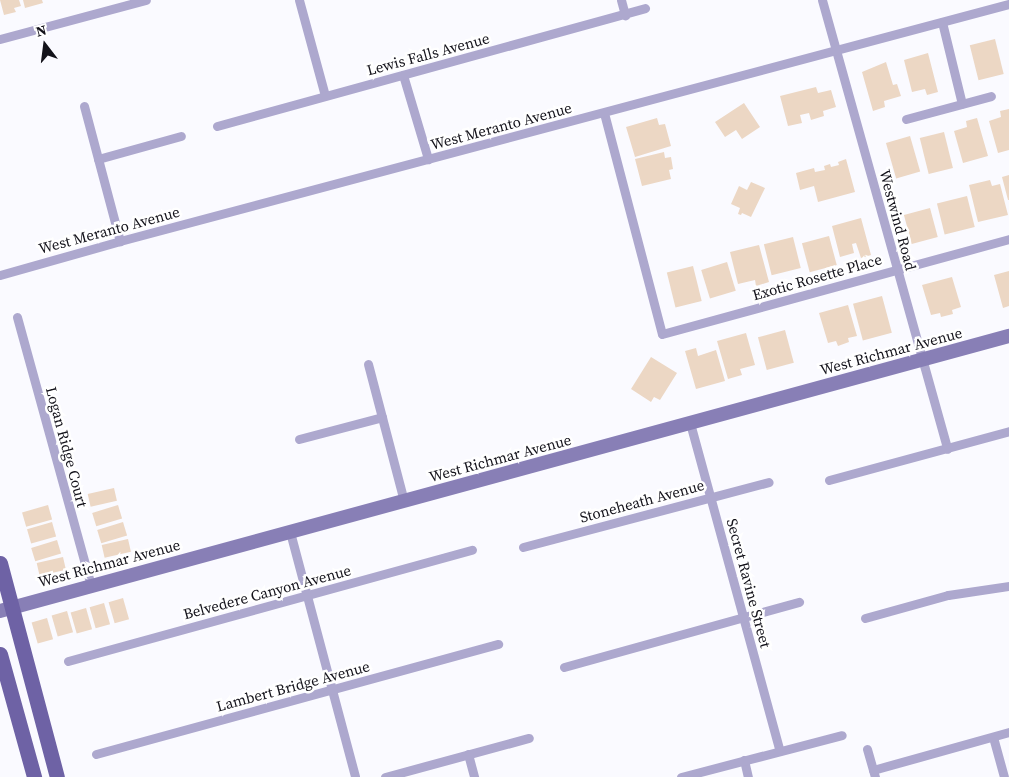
<!DOCTYPE html>
<html>
<head>
<meta charset="utf-8">
<style>
  body { margin:0 }
  #map { position:relative; width:1009px; height:777px; overflow:hidden; background:#fafaff; font-family:"Source Serif 4",serif }
  div>[style] { position:absolute }
  [style*='--x'] { left:calc(var(--x)*1px); top:calc(var(--y)*1px); width:calc(var(--w)*1px); rotate:calc(var(--a)*1deg) }
  .building>* { inset:0; background:#ecd7c4; transform-origin:0 0 }
  .street>* { height:9px; margin:-4.5px; padding:0 4.5px; transform-origin:4.5px; border-radius:4.5px; background:#ada8ce }
  .secondary>* { height:14px; margin:-7px; padding:0 7px; transform-origin:7px; border-radius:7px; background:#887fb6 }
  .primary>* { height:15px; margin:-7.5px; padding:0 7.5px; transform-origin:7.5px; border-radius:7.5px; background:#6e62a5 }
  span { translate:-50% -50%; white-space:nowrap; text-align:center; line-height:1.15; -webkit-text-stroke:5px #fff; paint-order:stroke }
  .street-label { font-size:15px; color:#13121a }
  .north { position:absolute; left:20px; top:20px; width:50px; height:50px; -webkit-text-stroke:4px #fff; paint-order:stroke; rotate:345deg; font-size:14px; font-weight:700; line-height:20px; text-align:center; color:#13121a }
  .north::after { content:''; display:block; margin:auto; width:18px; height:22px; background:#13121a; clip-path:polygon(50% 0,100% 100%,50% 72%,0 100%) }
</style>
</head>
<body>
<div id="map">
  <div class="building">
    <div style="clip-path:polygon(0 0,19px 0,21px 6px,14px 8px,16px 12px,4px 15px)"></div>
    <div style="clip-path:polygon(23px 0,42px 0,43px 3px,25px 8px)"></div>
    <div style="left:995px;top:39px;width:36px;height:26px;rotate:76deg"></div>
    <div style="clip-path:polygon(928px 53px,938px 92px,927px 95px,925px 89px,912px 92px,904px 60px)"></div>
    <div style="clip-path:polygon(886px 62px,893px 85px,897px 84px,901px 96px,884px 101px,885px 107px,873px 111px,862px 72px)"></div>
    <div style="clip-path:polygon(816px 87px,818px 93px,831px 90px,836px 107px,823px 111px,824px 116px,811px 120px,809px 113px,800px 115px,802px 123px,788px 126px,780px 96px)"></div>
    <div style="clip-path:polygon(744px 103px,760px 127px,742px 139px,736px 130px,725px 137px,715px 122px)"></div>
    <div style="clip-path:polygon(1009px 109px,1009px 150px,998px 153px,989px 121px,1001px 117px,1000px 111px)"></div>
    <div style="clip-path:polygon(657px 118px,659px 125px,665px 124px,671px 146px,635px 157px,626px 127px)"></div>
    <div style="clip-path:polygon(977px 118px,988px 156px,963px 163px,954px 131px,967px 127px,966px 121px)"></div>
    <div style="left:944px;top:132px;width:37px;height:25px;rotate:76deg"></div>
    <div style="left:910px;top:136px;width:37px;height:25px;rotate:74deg"></div>
    <div style="clip-path:polygon(664px 152px,665px 158px,671px 157px,673px 169px,669px 170px,671px 179px,642px 186px,635px 159px)"></div>
    <div style="clip-path:polygon(846px 159px,855px 192px,818px 202px,814px 186px,800px 190px,796px 173px,814px 168px,815px 172px,825px 170px,824px 166px,830px 164px,831px 167px,839px 165px,838px 162px)"></div>
    <div style="clip-path:polygon(1009px 175px,1009px 200px,1008px 200px,1002px 177px)"></div>
    <div style="clip-path:polygon(990px 180px,992px 186px,1000px 184px,1008px 215px,978px 222px,969px 185px)"></div>
    <div style="clip-path:polygon(751px 182px,765px 188px,751px 217px,742px 213px,741px 215px,738px 214px,740px 208px,731px 204px,739px 186px,747px 190px)"></div>
    <div style="left:967px;top:196px;width:32px;height:31px;rotate:76deg"></div>
    <div style="left:930px;top:208px;width:30px;height:27px;rotate:75deg"></div>
    <div style="clip-path:polygon(861px 218px,871px 255px,861px 258px,856px 243px,852px 244px,854px 253px,840px 257px,832px 226px)"></div>
    <div style="left:829px;top:236px;width:30px;height:28px;rotate:75deg"></div>
    <div style="left:793px;top:237px;width:32px;height:30px;rotate:76deg"></div>
    <div style="clip-path:polygon(759px 245px,769px 282px,756px 286px,755px 280px,738px 284px,730px 252px)"></div>
    <div style="left:727px;top:262px;width:30px;height:27px;rotate:73deg"></div>
    <div style="left:693px;top:266px;width:36px;height:27px;rotate:76deg"></div>
    <div style="clip-path:polygon(1009px 271px,1009px 306px,1003px 308px,994px 275px)"></div>
    <div style="clip-path:polygon(952px 277px,961px 307px,952px 310px,953px 314px,941px 317px,940px 313px,931px 315px,922px 285px)"></div>
    <div style="left:882px;top:296px;width:38px;height:30px;rotate:75deg"></div>
    <div style="clip-path:polygon(848px 305px,857px 336px,848px 338px,849px 342px,838px 346px,836px 341px,828px 343px,819px 313px)"></div>
    <div style="left:785px;top:330px;width:34px;height:28px;rotate:75deg"></div>
    <div style="clip-path:polygon(746px 333px,755px 365px,740px 369px,742px 375px,728px 379px,717px 341px)"></div>
    <div style="clip-path:polygon(696px 348px,698px 356px,716px 350px,725px 381px,696px 389px,685px 351px)"></div>
    <div style="clip-path:polygon(651px 357px,677px 373px,660px 400px,654px 397px,651px 402px,631px 389px)"></div>
    <div style="left:114px;top:488px;width:13px;height:27px;rotate:77deg"></div>
    <div style="left:48px;top:505px;width:15px;height:27px;rotate:74deg"></div>
    <div style="left:118px;top:505px;width:14px;height:27px;rotate:73deg"></div>
    <div style="left:52px;top:522px;width:15px;height:26px;rotate:74deg"></div>
    <div style="left:123px;top:522px;width:14px;height:27px;rotate:73deg"></div>
    <div style="left:128px;top:539px;width:13px;height:27px;rotate:77deg"></div>
    <div style="left:57px;top:540px;width:14px;height:27px;rotate:73deg"></div>
    <div style="left:63px;top:557px;width:13px;height:27px;rotate:77deg"></div>
    <div style="left:123px;top:598px;width:22px;height:15px;rotate:74deg"></div>
    <div style="left:104px;top:603px;width:22px;height:15px;rotate:74deg"></div>
    <div style="left:86px;top:608px;width:22px;height:16px;rotate:74deg"></div>
    <div style="left:67px;top:611px;width:22px;height:16px;rotate:74deg"></div>
    <div style="left:47px;top:618px;width:22px;height:16px;rotate:74deg"></div>
  </div>
  <div class="street">
    <div style="--x:299;--y:0;--w:99;--a:74.8"></div>
    <div style="--x:621;--y:0;--w:16;--a:75"></div>
    <div style="--x:822;--y:0;--w:466;--a:74.4"></div>
    <div style="--x:942;--y:22;--w:84;--a:76.3"></div>
    <div style="--x:0;--y:39;--w:151;--a:-15"></div>
    <div style="--x:403;--y:75;--w:88;--a:73.4"></div>
    <div style="--x:84;--y:106;--w:140;--a:75.1"></div>
    <div style="--x:604;--y:113;--w:228;--a:75.3"></div>
    <div style="--x:662;--y:334;--w:360;--a:-15.3"></div>
    <div style="--x:906;--y:119;--w:88;--a:-15.1"></div>
    <div style="--x:217;--y:126;--w:444;--a:-15.4"></div>
    <div style="--x:98;--y:159;--w:86;--a:-15.5"></div>
    <div style="--x:0;--y:275;--w:125;--a:-15.8"></div>
    <div style="--x:120;--y:241;--w:920;--a:-14.93"></div>
    <div style="--x:17;--y:317;--w:278;--a:74.6"></div>
    <div style="--x:368;--y:364;--w:142;--a:75.3"></div>
    <div style="--x:690;--y:423;--w:340;--a:74.7"></div>
    <div style="--x:299;--y:439;--w:86;--a:-14.8"></div>
    <div style="--x:829;--y:480;--w:187;--a:-15.2"></div>
    <div style="--x:290;--y:532;--w:253;--a:75.1"></div>
    <div style="--x:523;--y:547;--w:254;--a:-14.8"></div>
    <div style="--x:865;--y:618;--w:86;--a:-15.5"></div>
    <div style="--x:948;--y:595;--w:62;--a:-8.4"></div>
    <div style="--x:68;--y:661;--w:419;--a:-15.4"></div>
    <div style="--x:564;--y:667;--w:244;--a:-15.5"></div>
    <div style="--x:993;--y:737;--w:41;--a:74.6"></div>
    <div style="--x:867;--y:749;--w:29;--a:74"></div>
    <div style="--x:96;--y:754;--w:417;--a:-15.3"></div>
    <div style="--x:468;--y:754;--w:24;--a:75"></div>
    <div style="--x:744;--y:760;--w:17;--a:77"></div>
    <div style="--x:873;--y:770;--w:141;--a:-15.6"></div>
    <div style="--x:385;--y:777;--w:149;--a:-15.2"></div>
    <div style="--x:681;--y:777;--w:166;--a:-14.6"></div>
  </div>
  <div class="secondary">
    <div style="--x:0;--y:611;--w:1046;--a:-15.25"></div>
  </div>
  <div class="primary">
    <div style="--x:0;--y:563;--w:221;--a:75.1"></div>
    <div style="--x:0;--y:654;--w:128;--a:74.5"></div>
  </div>
  <div class="street-label">
    <span style="left:428px;top:54px;rotate:-15deg">Lewis Falls Avenue</span>
    <span style="left:501px;top:126px;rotate:-15deg">West Meranto Avenue</span>
    <span style="left:898px;top:220px;rotate:75deg">Westwind Road</span>
    <span style="left:109px;top:230px;rotate:-15deg">West Meranto Avenue</span>
    <span style="left:817px;top:277px;rotate:-16deg">Exotic Rosette Place</span>
    <span style="left:891px;top:351px;rotate:-15deg">West Richmar Avenue</span>
    <span style="left:67px;top:447px;rotate:75deg">Logan Ridge Court</span>
    <span style="left:500px;top:458px;rotate:-15deg">West Richmar Avenue</span>
    <span style="left:642px;top:501px;rotate:-15deg">Stoneheath Avenue</span>
    <span style="left:109px;top:563px;rotate:-15deg">West Richmar Avenue</span>
    <span style="left:749px;top:583px;rotate:75deg">Secret Ravine Street</span>
    <span style="left:267px;top:592px;rotate:-15deg">Belvedere Canyon Avenue</span>
    <span style="left:293px;top:686px;rotate:-15deg">Lambert Bridge Avenue</span>
  </div>
  <div class="north">N</div>
</div>
</body>
</html>
